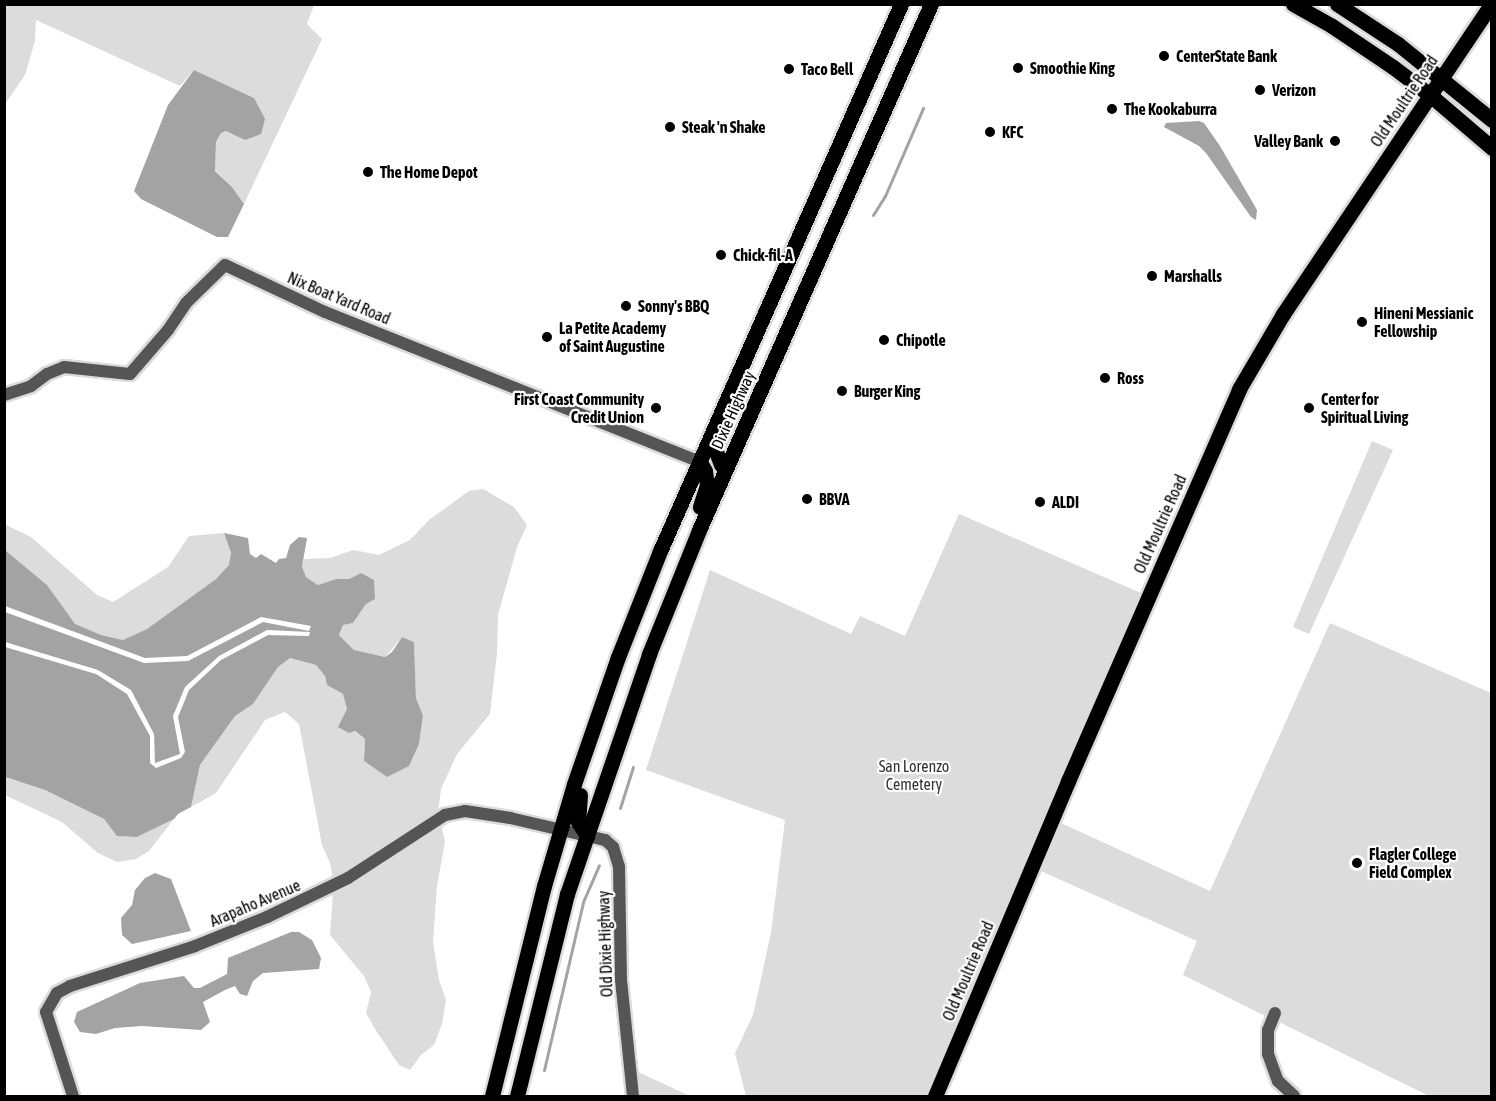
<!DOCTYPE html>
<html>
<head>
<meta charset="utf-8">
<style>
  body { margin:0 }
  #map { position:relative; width:1496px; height:1101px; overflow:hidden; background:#fff; font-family:"Asap Condensed",sans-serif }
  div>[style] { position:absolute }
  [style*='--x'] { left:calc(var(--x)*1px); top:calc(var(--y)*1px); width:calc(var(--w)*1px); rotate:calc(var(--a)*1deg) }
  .green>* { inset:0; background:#dcdcdc }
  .water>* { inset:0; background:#a3a3a3 }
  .stream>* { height:3px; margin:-1.5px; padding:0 1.5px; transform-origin:1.5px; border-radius:1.5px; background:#a3a3a3 }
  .roads { filter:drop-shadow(2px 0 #dbdbdb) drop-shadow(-2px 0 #dbdbdb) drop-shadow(0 2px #dbdbdb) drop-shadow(0 -2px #dbdbdb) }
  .minor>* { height:12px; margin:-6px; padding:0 6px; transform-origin:6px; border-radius:6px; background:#555 }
  .major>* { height:15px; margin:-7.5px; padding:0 7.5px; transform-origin:7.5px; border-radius:7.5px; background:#000 }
  .dots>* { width:16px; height:16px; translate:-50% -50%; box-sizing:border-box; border:3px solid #fff; border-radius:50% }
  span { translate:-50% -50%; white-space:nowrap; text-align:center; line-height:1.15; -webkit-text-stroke:4.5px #fff; paint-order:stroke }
  .poi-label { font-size:16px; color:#000; font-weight:700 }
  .left { translate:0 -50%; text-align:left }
  .right { translate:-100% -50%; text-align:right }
  .street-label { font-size:16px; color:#000 }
  .park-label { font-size:16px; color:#333 }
  .frame { position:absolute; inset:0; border:6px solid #000; pointer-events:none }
</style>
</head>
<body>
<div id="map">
  <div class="green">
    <div style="clip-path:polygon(5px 5px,314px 5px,307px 24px,322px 39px,244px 204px,232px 187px,215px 170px,216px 142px,221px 133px,226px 131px,245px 139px,254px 98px,194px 70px,180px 86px,36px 20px,35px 41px,25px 75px,5px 104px)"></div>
    <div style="clip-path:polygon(1372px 441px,1393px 450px,1309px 634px,1293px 627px)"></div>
    <div style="clip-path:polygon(483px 489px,514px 507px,527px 525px,517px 547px,498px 615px,497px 653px,490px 714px,457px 754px,441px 789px,438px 813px,333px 879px,330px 863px,322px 845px,299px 724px,285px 712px,265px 720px,216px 793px,191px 807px,200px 765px,235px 716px,253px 704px,278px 667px,290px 658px,316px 665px,325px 676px,327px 685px,343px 694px,354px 731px,365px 739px,364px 761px,387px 776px,409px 766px,419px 744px,423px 717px,416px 698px,414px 642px,402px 637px,385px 657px,354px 650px,339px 635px,343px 625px,353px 623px,366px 604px,361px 573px,349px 579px,336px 579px,318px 585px,305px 576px,302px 567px,304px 559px,330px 558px,353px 550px,379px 555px,410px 540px,429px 520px,469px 491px)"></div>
    <div style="clip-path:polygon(959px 514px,1141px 593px,925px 1096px,746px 1096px,735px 1053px,753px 1015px,771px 933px,785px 820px,646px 770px,710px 570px,851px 634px,860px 616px,905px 636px)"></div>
    <div style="clip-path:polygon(4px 524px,31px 537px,97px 595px,113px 602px,168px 567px,189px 536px,224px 533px,231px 553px,230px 565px,216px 579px,147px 629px,123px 640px,101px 635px,75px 625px,47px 585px,5px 550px)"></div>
    <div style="clip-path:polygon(1330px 623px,1491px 693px,1491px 1096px,1429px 1096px,1277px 1021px,1282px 1010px,1272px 1007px,1267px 1017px,1183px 975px,1197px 941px,1032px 867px,1052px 819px,1210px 891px)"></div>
    <div style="clip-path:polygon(4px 777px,45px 790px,104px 819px,118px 836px,137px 837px,174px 819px,149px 851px,136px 859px,117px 862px,98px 853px,62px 822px,5px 795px)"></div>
    <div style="clip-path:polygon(441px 824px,445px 842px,437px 886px,433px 941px,439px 980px,446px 1000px,442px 1024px,434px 1045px,421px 1055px,410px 1070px,399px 1065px,375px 1029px,366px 1013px,371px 992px,364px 976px,330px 935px,333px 892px,384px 863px)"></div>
    <div style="clip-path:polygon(636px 1071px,690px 1096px,638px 1096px)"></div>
  </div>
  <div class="water">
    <div style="clip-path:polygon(194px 70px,254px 98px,265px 119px,261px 134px,245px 140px,226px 131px,221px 133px,216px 142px,215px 171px,232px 187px,244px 204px,228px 237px,217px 237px,141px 199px,134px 191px,168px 105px)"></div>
    <div style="clip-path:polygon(1199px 121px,1204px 123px,1220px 146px,1257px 210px,1256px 220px,1251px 217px,1206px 153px,1199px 146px,1164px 127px,1166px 123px)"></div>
    <div style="clip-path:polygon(224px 533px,248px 538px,250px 554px,256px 558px,261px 554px,276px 563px,279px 559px,286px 558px,290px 545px,299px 537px,307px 538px,302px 567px,306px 577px,318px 585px,336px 579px,349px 579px,361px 573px,374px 580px,375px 599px,366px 604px,353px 623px,343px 625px,339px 635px,354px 650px,385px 657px,392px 652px,402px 637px,414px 642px,416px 698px,423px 716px,419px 744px,409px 766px,387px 777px,364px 761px,365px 739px,355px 731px,349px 733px,338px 727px,347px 709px,343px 694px,327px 685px,325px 676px,316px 665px,290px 658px,278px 667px,253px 704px,235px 716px,200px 765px,191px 807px,178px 814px,174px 819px,137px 837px,117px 836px,104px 819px,45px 790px,5px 777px,5px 647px,96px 674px,127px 694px,150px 736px,150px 763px,156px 768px,181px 758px,185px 752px,178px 717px,189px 690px,221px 660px,268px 635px,309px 636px,310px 632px,267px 630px,219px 656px,185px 687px,173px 716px,180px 754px,155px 763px,154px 734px,131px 690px,98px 670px,5px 642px,5px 612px,144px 663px,188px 661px,263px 622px,309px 631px,311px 626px,261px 617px,187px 656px,145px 658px,5px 606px,5px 550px,47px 585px,75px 624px,101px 635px,123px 640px,147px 629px,216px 579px,229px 565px,231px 553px)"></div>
    <div style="clip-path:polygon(155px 873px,171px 879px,191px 931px,132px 944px,122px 935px,121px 918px,132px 905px,135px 890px,145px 878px)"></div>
    <div style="clip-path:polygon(291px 932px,299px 932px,312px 940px,321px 958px,319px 969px,263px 973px,253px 981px,247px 996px,240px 994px,235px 986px,225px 990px,203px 1002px,210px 1022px,201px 1030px,142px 1026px,115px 1028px,96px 1034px,80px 1032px,74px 1022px,77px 1012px,140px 983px,184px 976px,194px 988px,200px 988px,227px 974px,228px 958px)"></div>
  </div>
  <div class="stream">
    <div style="--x:873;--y:215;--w:22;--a:-58"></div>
    <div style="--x:885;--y:196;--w:96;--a:-66.6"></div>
    <div style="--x:620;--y:808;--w:43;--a:-72.4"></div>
    <div style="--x:544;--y:1070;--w:172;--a:-76.9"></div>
    <div style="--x:583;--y:902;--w:40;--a:-66.6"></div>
  </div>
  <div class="roads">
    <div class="minor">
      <div style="--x:4;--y:395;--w:28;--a:-18"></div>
      <div style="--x:31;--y:386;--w:20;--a:-37"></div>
      <div style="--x:47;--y:374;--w:18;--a:-22"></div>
      <div style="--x:64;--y:367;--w:66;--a:6.1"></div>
      <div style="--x:130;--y:374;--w:58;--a:-49.2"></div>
      <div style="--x:168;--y:330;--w:32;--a:-56"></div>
      <div style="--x:186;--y:303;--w:54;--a:-44.3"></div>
      <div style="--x:225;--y:265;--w:110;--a:25.2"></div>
      <div style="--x:325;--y:312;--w:404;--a:21.8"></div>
      <div style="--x:1275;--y:1013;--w:18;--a:112"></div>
      <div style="--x:1268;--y:1030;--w:24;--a:90"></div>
      <div style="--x:1268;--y:1054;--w:29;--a:70"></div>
      <div style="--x:1278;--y:1081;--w:22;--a:43"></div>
      <div style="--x:73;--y:1096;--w:88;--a:-107.8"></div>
      <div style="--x:46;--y:1012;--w:22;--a:-60"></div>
      <div style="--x:57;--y:993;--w:15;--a:-28"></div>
      <div style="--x:70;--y:986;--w:131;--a:-17.7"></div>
      <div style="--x:195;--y:946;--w:78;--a:-21.9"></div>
      <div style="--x:267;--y:917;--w:90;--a:-25.7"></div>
      <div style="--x:348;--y:878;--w:116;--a:-33"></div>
      <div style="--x:445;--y:815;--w:20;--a:-11"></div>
      <div style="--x:465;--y:811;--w:46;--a:8.8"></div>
      <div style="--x:510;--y:818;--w:98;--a:13"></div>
      <div style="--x:605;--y:840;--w:11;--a:41"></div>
      <div style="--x:613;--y:847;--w:21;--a:73"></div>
      <div style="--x:619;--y:867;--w:113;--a:89"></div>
      <div style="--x:621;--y:980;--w:117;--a:84.1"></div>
    </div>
    <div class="major">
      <div style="--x:1293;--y:4;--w:45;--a:29.4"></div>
      <div style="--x:1332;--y:26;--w:73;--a:33.9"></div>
      <div style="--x:1393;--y:67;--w:46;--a:37.1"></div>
      <div style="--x:1430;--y:95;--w:82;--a:40.5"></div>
      <div style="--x:1337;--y:4;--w:73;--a:33.3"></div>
      <div style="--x:1398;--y:44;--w:121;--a:39"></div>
      <div style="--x:720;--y:435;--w:15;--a:110"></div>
      <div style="--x:715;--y:449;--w:17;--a:69"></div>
      <div style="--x:700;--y:462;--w:10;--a:61"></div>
      <div style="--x:705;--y:471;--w:14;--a:82"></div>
      <div style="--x:707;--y:485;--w:23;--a:108"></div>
      <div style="--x:580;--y:795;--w:27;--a:94"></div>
      <div style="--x:578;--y:822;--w:17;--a:57"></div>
      <div style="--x:492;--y:1096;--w:216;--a:-76.1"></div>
      <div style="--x:544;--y:886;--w:106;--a:-73.6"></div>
      <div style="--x:574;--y:784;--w:134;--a:-70.9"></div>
      <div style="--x:618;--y:657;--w:114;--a:-68.4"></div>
      <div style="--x:660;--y:551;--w:598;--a:-66.22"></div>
      <div style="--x:517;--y:1096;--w:208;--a:-76.1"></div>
      <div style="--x:567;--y:894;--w:254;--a:-71.1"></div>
      <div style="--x:649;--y:654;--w:134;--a:-68"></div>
      <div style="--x:699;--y:530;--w:575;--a:-66.2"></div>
      <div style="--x:935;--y:1096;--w:342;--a:-67.1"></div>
      <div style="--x:1068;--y:781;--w:428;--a:-66.4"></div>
      <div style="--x:1239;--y:389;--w:87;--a:-59.6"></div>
      <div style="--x:1283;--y:314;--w:373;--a:-56.1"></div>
    </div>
  </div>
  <div class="dots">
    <div style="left:1164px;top:56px;background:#000"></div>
    <div style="left:1018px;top:68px;background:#000"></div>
    <div style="left:789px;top:69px;background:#000"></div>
    <div style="left:1260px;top:90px;background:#000"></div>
    <div style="left:1112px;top:109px;background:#000"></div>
    <div style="left:670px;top:127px;background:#000"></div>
    <div style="left:990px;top:132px;background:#000"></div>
    <div style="left:1335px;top:141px;background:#000"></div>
    <div style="left:368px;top:172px;background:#000"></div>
    <div style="left:721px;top:255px;background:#000"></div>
    <div style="left:1152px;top:276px;background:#000"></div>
    <div style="left:626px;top:306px;background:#000"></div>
    <div style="left:1362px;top:322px;background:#000"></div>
    <div style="left:547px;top:337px;background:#000"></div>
    <div style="left:884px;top:340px;background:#000"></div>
    <div style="left:1105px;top:378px;background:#000"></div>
    <div style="left:842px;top:391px;background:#000"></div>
    <div style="left:656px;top:408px;background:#000"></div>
    <div style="left:1309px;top:408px;background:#000"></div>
    <div style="left:807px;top:499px;background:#000"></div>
    <div style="left:1040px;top:502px;background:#000"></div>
    <div style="left:1357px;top:863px;background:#000"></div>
  </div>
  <div class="poi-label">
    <span class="left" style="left:1176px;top:56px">CenterState Bank</span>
    <span class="left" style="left:1030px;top:68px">Smoothie King</span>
    <span class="left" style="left:801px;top:69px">Taco Bell</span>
    <span class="left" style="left:1272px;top:90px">Verizon</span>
    <span class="left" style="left:1124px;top:109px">The Kookaburra</span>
    <span class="left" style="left:682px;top:127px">Steak 'n Shake</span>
    <span class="left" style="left:1002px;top:132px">KFC</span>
    <span class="right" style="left:1323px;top:141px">Valley Bank</span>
    <span class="left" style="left:380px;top:172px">The Home Depot</span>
    <span class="left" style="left:733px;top:255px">Chick-fil-A</span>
    <span class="left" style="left:1164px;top:276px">Marshalls</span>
    <span class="left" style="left:638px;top:306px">Sonny's BBQ</span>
    <span class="left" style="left:1374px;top:322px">Hineni Messianic<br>Fellowship</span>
    <span class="left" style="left:559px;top:337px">La Petite Academy<br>of Saint Augustine</span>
    <span class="left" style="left:896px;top:340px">Chipotle</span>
    <span class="left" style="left:1117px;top:378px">Ross</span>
    <span class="left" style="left:854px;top:391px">Burger King</span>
    <span class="right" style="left:644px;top:408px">First Coast Community<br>Credit Union</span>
    <span class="left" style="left:1321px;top:408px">Center for<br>Spiritual Living</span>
    <span class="left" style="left:819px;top:499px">BBVA</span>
    <span class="left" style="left:1052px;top:502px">ALDI</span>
    <span class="left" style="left:1369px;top:863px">Flagler College<br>Field Complex</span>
  </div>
  <div class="street-label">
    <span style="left:1404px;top:101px;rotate:-56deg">Old Moultrie Road</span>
    <span style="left:339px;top:298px;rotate:23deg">Nix Boat Yard Road</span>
    <span style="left:733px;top:410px;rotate:-66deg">Dixie Highway</span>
    <span style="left:1160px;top:524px;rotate:-66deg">Old Moultrie Road</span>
    <span style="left:255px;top:903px;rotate:-23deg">Arapaho Avenue</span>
    <span style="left:605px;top:944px;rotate:-92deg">Old Dixie Highway</span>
    <span style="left:968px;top:971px;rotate:-67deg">Old Moultrie Road</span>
  </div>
  <div class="park-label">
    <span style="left:914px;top:775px">San Lorenzo<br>Cemetery</span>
  </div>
  <div class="frame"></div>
</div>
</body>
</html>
